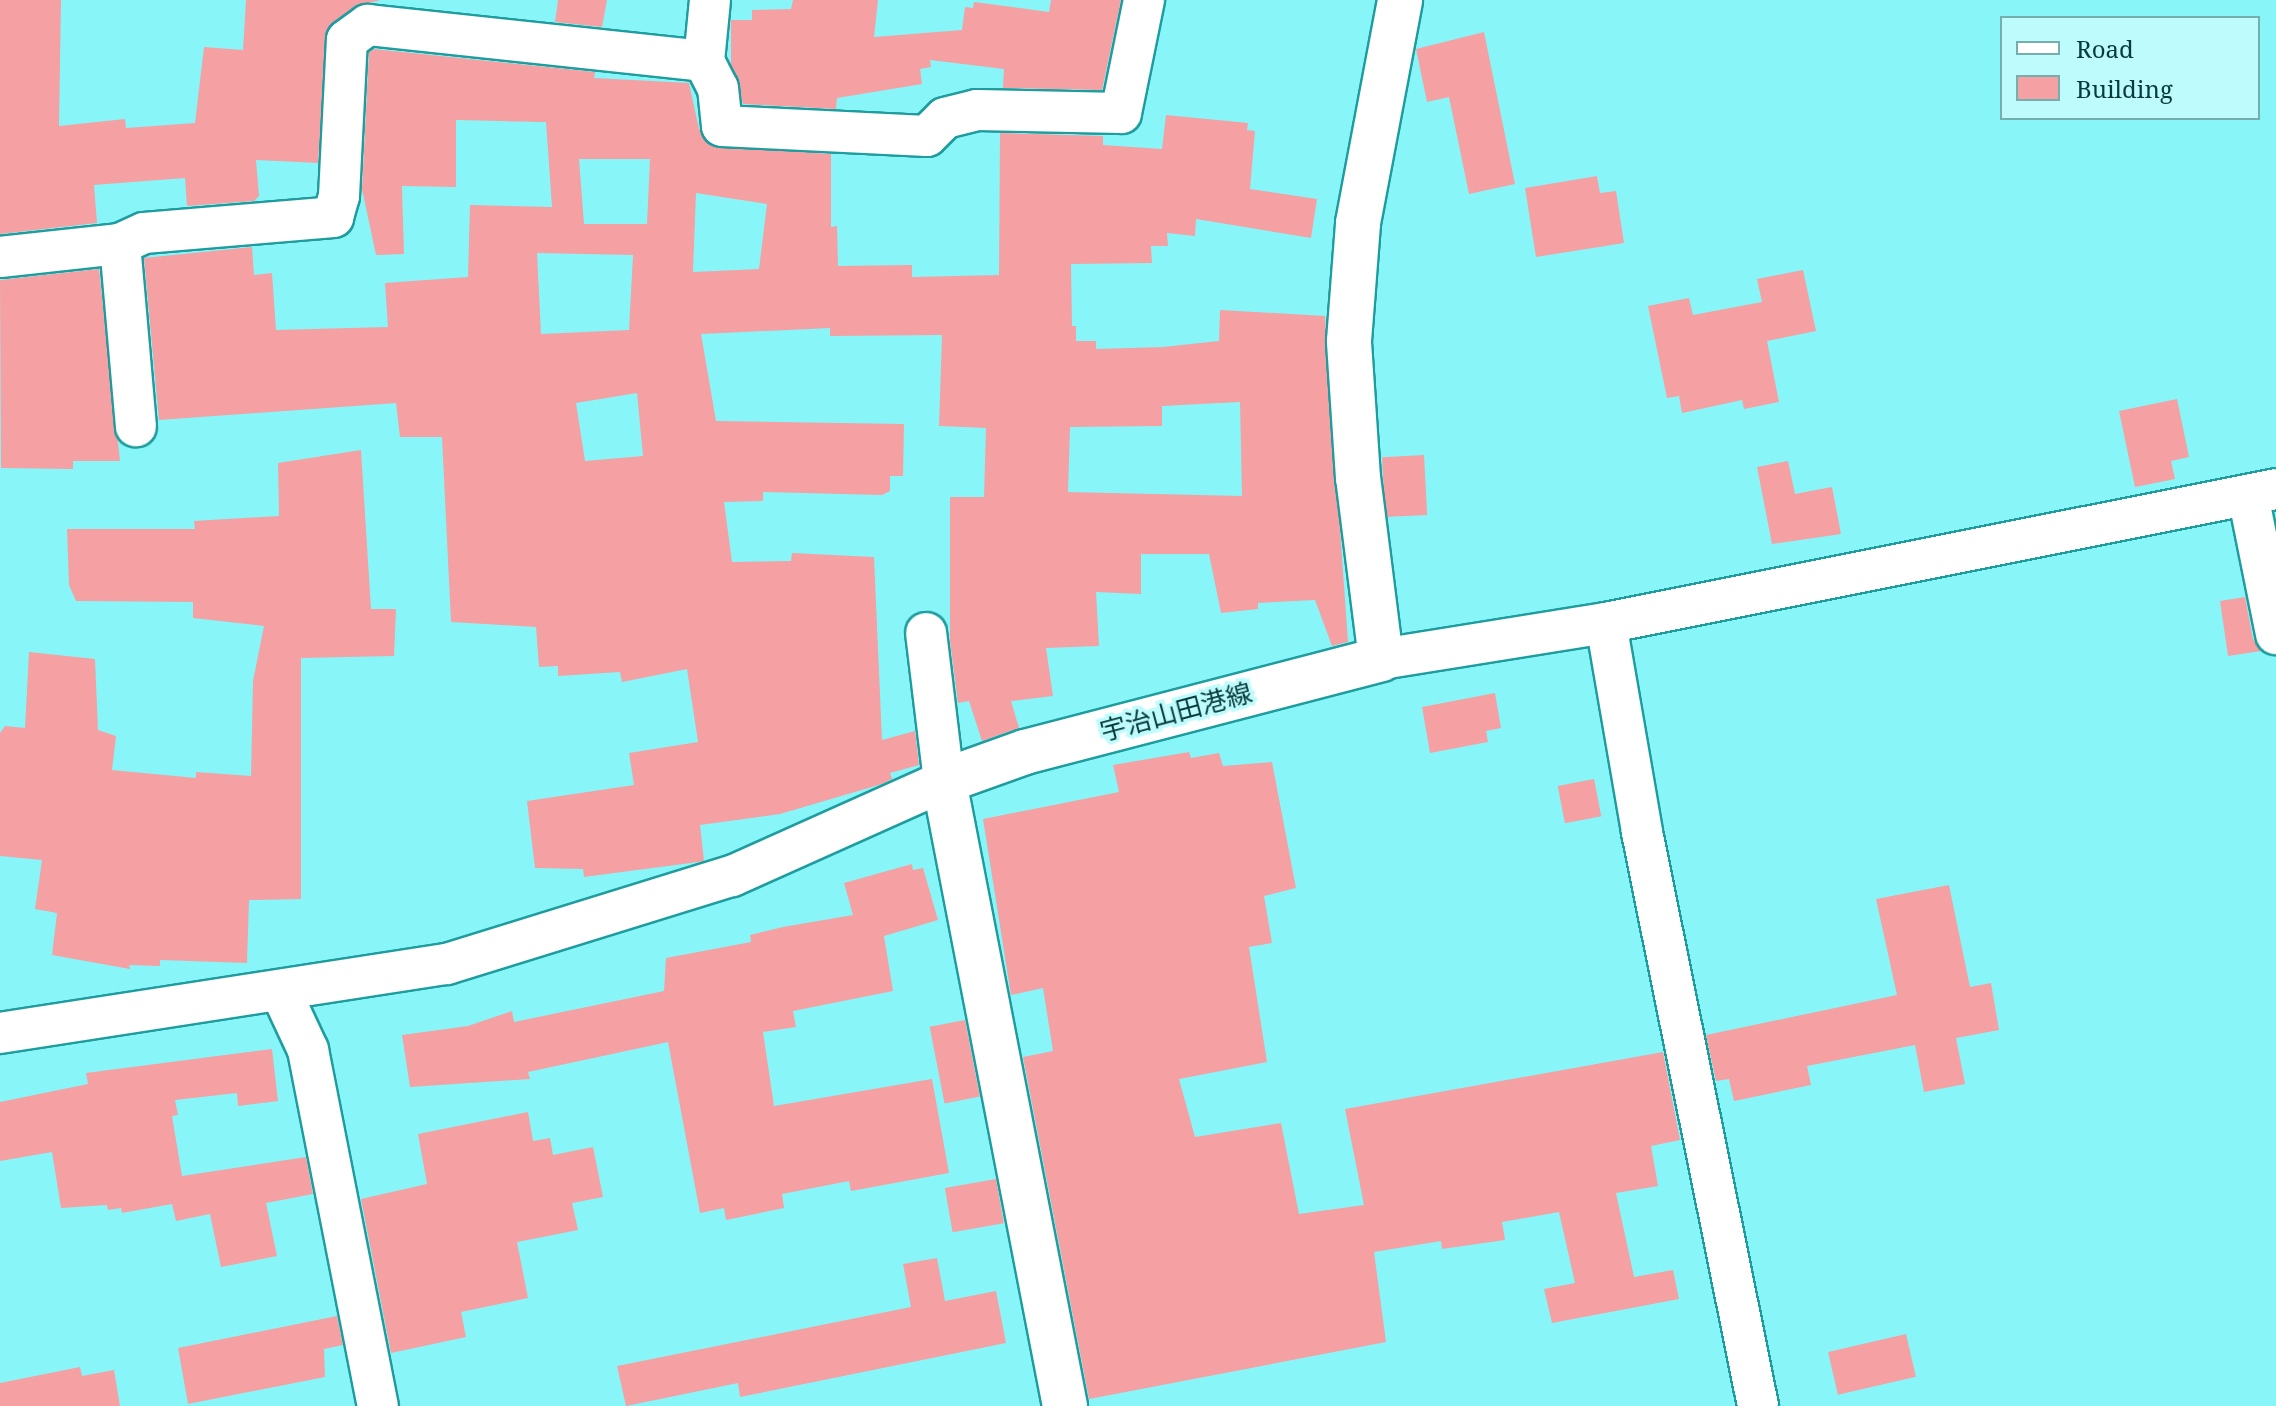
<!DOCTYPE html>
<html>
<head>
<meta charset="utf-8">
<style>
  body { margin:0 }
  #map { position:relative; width:2276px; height:1406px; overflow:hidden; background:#88f6f8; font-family:"Noto Serif","Noto Sans JP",serif }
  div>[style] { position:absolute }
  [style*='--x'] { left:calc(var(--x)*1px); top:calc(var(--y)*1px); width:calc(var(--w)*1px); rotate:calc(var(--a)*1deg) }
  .building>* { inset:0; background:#f5a0a3; transform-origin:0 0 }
  .roads { filter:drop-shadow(2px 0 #1e9c9e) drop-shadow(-2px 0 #1e9c9e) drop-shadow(0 2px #1e9c9e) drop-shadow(0 -2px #1e9c9e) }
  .minor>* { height:40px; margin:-20px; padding:0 20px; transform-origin:20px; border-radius:20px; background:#fff }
  .major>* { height:44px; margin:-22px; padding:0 22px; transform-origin:22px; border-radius:22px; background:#fff }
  span { translate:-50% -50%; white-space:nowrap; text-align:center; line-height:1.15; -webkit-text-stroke:7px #befbfc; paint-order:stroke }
  .street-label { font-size:26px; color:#073b3c }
  .legend { position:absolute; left:2000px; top:16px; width:260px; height:104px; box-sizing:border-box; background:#befbfc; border:2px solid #75aeaf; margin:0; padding:10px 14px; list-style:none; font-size:24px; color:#073b3c }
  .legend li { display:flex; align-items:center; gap:16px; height:40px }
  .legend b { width:40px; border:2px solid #75aeaf }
</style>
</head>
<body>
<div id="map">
  <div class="building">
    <div style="clip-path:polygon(0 0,61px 0,59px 126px,125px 119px,126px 128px,195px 123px,204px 47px,243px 50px,246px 0,381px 0,355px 6px,327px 30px,318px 163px,256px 160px,259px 196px,254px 201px,187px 206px,185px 178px,94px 185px,97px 223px,0 234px)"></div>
    <div style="clip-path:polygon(558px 0,607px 0,602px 27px,555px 22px)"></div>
    <div style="clip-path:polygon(793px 0,878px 0,874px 37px,962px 30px,965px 7px,973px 8px,974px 2px,1049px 12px,1051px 0,1121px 0,1102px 90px,1003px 88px,1004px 69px,930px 60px,931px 67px,920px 69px,922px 84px,837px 98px,836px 109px,743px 104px,731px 64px,731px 20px,752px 20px,752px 10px,791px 9px)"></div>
    <div style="clip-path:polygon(1484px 32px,1515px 184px,1469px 194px,1449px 97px,1427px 102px,1416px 49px)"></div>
    <div style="clip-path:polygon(evenodd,374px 49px,595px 72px,594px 78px,689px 83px,699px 129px,711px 146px,831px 154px,831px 227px,837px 226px,838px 266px,912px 265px,912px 277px,999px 275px,1000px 133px,1103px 136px,1103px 145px,1162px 149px,1166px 115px,1248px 123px,1247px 130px,1255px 131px,1250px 189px,1317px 199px,1311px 238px,1196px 219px,1195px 236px,1167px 233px,1168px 246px,1151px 246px,1152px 263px,1071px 264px,1072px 326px,1076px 326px,1076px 341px,1096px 341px,1096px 349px,1163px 347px,1219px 341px,1220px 310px,1325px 316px,1348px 642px,1332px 646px,1315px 600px,1258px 603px,1258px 609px,1221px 613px,1209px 554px,1141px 554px,1141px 594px,1096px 592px,1099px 646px,1046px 648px,1053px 696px,1011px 701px,1019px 728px,982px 741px,969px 701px,958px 703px,950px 641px,950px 497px,984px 497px,986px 428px,939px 426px,942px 335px,830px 336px,830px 328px,701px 334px,716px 421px,904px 424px,903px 476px,890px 476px,890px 491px,882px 495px,763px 492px,763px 501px,724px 502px,732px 562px,791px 561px,792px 553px,874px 557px,882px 740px,915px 731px,919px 765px,890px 773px,892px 779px,882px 784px,780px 814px,700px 825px,704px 861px,698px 862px,584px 877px,583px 869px,535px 868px,527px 801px,634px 785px,629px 753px,698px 742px,687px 669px,622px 682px,620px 672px,558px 676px,558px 666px,539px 667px,536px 627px,451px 622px,442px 437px,400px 437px,396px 403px,159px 420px,144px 258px,252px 247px,254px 275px,272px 273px,276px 330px,388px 327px,385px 283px,468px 277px,470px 205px,552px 207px,546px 122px,456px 120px,456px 187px,402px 186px,404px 254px,376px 255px,362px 189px,369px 52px,374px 49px,579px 159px,650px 159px,647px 224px,584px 224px,579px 159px,374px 49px,696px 193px,767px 204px,759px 269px,693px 272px,696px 193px,374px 49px,537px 253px,633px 255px,629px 330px,541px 334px,537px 253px,374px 49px,637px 393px,643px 456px,585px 461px,576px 403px,637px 393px,374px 49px,1240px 402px,1242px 496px,1068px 492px,1070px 427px,1162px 426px,1162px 406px,1240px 402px)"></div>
    <div style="clip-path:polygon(1597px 176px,1600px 193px,1616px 191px,1624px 243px,1536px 257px,1525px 188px)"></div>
    <div style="clip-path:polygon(99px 269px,120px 461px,73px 461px,73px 469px,1px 468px,0 280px)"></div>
    <div style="clip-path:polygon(1803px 270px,1816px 331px,1767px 341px,1779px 402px,1744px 409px,1742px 400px,1682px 413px,1679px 396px,1667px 398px,1648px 306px,1689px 298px,1693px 315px,1762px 302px,1757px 279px)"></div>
    <div style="clip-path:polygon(2177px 399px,2189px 457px,2171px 461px,2175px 479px,2135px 487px,2119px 411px)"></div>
    <div style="clip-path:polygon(361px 450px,371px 609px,396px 609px,394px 656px,301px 658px,301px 899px,249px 900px,247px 963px,160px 960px,160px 966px,129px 965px,130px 969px,52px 955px,57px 913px,35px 909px,42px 860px,0 856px,0 733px,5px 726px,25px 728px,29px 652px,95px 659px,98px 730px,116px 736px,112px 770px,196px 778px,196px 772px,251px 776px,253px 681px,264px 626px,193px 618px,193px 602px,76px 601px,69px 585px,67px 529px,195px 529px,194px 521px,279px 516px,278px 463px)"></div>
    <div style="left:1424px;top:455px;width:60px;height:42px;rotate:87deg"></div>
    <div style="clip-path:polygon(1788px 461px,1795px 494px,1832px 487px,1841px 534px,1772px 544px,1757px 467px)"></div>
    <div style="clip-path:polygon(2245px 597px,2253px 639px,2261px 651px,2228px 656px,2220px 601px)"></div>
    <div style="clip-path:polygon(1495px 693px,1501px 728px,1486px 731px,1488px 742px,1430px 753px,1422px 707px)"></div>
    <div style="clip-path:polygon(1189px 752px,1191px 758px,1219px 753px,1223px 766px,1272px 762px,1296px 888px,1264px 896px,1272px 943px,1249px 947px,1267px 1062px,1179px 1079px,1195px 1137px,1281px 1123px,1299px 1214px,1364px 1205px,1345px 1109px,1663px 1052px,1680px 1140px,1651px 1146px,1658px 1186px,1616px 1193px,1634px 1277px,1673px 1270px,1679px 1299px,1552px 1323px,1544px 1289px,1575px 1283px,1559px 1212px,1502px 1222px,1505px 1240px,1442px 1249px,1441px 1241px,1374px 1252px,1386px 1342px,1089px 1399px,1023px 1057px,1053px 1051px,1043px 988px,1011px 995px,983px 819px,1119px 792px,1113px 765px)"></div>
    <div style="left:1594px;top:779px;width:38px;height:37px;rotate:79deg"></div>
    <div style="clip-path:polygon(912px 864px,913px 870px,923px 868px,938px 920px,884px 936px,893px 991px,793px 1011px,796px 1027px,763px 1032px,774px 1106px,932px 1079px,949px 1173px,851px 1191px,849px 1181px,782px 1194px,784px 1208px,726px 1220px,724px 1208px,700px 1213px,668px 1042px,528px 1072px,530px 1079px,410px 1087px,402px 1035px,468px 1026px,512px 1011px,514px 1022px,664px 991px,666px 958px,751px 942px,750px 935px,783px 927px,853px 915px,844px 883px)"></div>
    <div style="clip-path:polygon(1949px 885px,1970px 987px,1991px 983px,1999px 1030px,1956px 1038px,1965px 1084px,1924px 1092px,1915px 1045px,1807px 1066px,1811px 1085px,1734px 1101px,1729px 1079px,1716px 1081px,1706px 1035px,1897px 995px,1876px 899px)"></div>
    <div style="left:965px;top:1020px;width:78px;height:36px;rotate:79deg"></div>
    <div style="clip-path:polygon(272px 1049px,278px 1101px,238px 1106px,237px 1093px,175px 1100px,178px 1115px,172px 1116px,182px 1176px,306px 1157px,313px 1194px,266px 1203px,277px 1256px,221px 1267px,210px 1214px,176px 1221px,172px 1204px,122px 1213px,121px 1208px,108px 1210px,107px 1205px,61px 1208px,52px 1152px,0 1161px,0 1102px,88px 1084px,86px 1073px)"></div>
    <div style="clip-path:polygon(528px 1112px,533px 1141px,550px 1138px,553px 1155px,593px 1147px,603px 1197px,572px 1203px,578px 1230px,517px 1242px,528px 1298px,461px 1312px,466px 1337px,391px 1353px,361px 1199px,427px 1184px,418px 1134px)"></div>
    <div style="left:996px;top:1179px;width:45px;height:52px;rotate:80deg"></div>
    <div style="clip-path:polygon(937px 1258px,945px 1301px,996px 1291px,1006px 1343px,740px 1397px,738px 1383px,626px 1406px,617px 1366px,911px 1307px,903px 1264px)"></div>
    <div style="clip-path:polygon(337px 1316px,343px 1345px,324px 1349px,325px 1377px,188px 1404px,178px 1348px)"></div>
    <div style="left:1906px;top:1334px;width:44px;height:80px;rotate:77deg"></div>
    <div style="clip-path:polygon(80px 1367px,82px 1376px,114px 1370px,120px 1406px,0 1406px,0 1383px)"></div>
  </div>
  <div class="roads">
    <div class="minor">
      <div style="--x:710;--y:0;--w:61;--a:95.6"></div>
      <div style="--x:704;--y:61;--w:30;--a:63"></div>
      <div style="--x:718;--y:88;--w:38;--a:84"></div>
      <div style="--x:722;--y:126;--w:205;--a:2.8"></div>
      <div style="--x:927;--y:136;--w:25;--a:-45"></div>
      <div style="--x:945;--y:118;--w:33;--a:-14"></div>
      <div style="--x:977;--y:110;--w:144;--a:1.2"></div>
      <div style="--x:1121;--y:113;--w:115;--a:-78.5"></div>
      <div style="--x:120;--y:244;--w:183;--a:85"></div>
      <div style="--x:0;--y:257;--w:121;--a:-6.2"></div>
      <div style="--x:120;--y:244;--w:26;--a:-25"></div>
      <div style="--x:144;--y:233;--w:190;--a:-4.8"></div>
      <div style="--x:333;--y:217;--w:22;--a:-74"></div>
      <div style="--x:339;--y:196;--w:156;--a:-87.1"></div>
      <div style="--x:347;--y:40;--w:26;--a:-36"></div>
      <div style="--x:368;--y:25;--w:338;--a:6.1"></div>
      <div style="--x:2248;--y:495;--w:142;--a:78.6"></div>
      <div style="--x:1606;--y:623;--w:212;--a:80.2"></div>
      <div style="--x:1642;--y:832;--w:586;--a:78.57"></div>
      <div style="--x:1381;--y:659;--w:228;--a:-9.1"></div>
      <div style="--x:1606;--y:623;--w:683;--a:-11.31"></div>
      <div style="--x:281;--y:992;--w:64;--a:65"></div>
      <div style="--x:308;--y:1050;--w:363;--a:78.9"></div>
      <div style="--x:0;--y:1033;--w:452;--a:-8.8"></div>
      <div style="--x:447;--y:964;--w:298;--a:-17.2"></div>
      <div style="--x:732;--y:876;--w:232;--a:-24.1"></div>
      <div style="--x:944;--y:781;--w:149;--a:-96.9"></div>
    </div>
    <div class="major">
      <div style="--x:1065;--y:1406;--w:637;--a:-100.96"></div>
      <div style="--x:944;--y:781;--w:86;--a:-19.7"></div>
      <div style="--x:1025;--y:752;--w:368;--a:-14.6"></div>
      <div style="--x:1381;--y:659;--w:182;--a:-97.2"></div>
      <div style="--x:1358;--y:478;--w:137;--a:-93.8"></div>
      <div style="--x:1349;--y:341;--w:118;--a:-85.6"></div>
      <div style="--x:1358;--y:223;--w:227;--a:-79.3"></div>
    </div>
  </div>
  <div class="street-label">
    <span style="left:1176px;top:712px;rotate:-15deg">宇治山田港線</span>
  </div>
  <ul class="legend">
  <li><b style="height:10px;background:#fff"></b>Road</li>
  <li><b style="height:22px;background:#f5a0a3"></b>Building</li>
  </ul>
</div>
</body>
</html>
